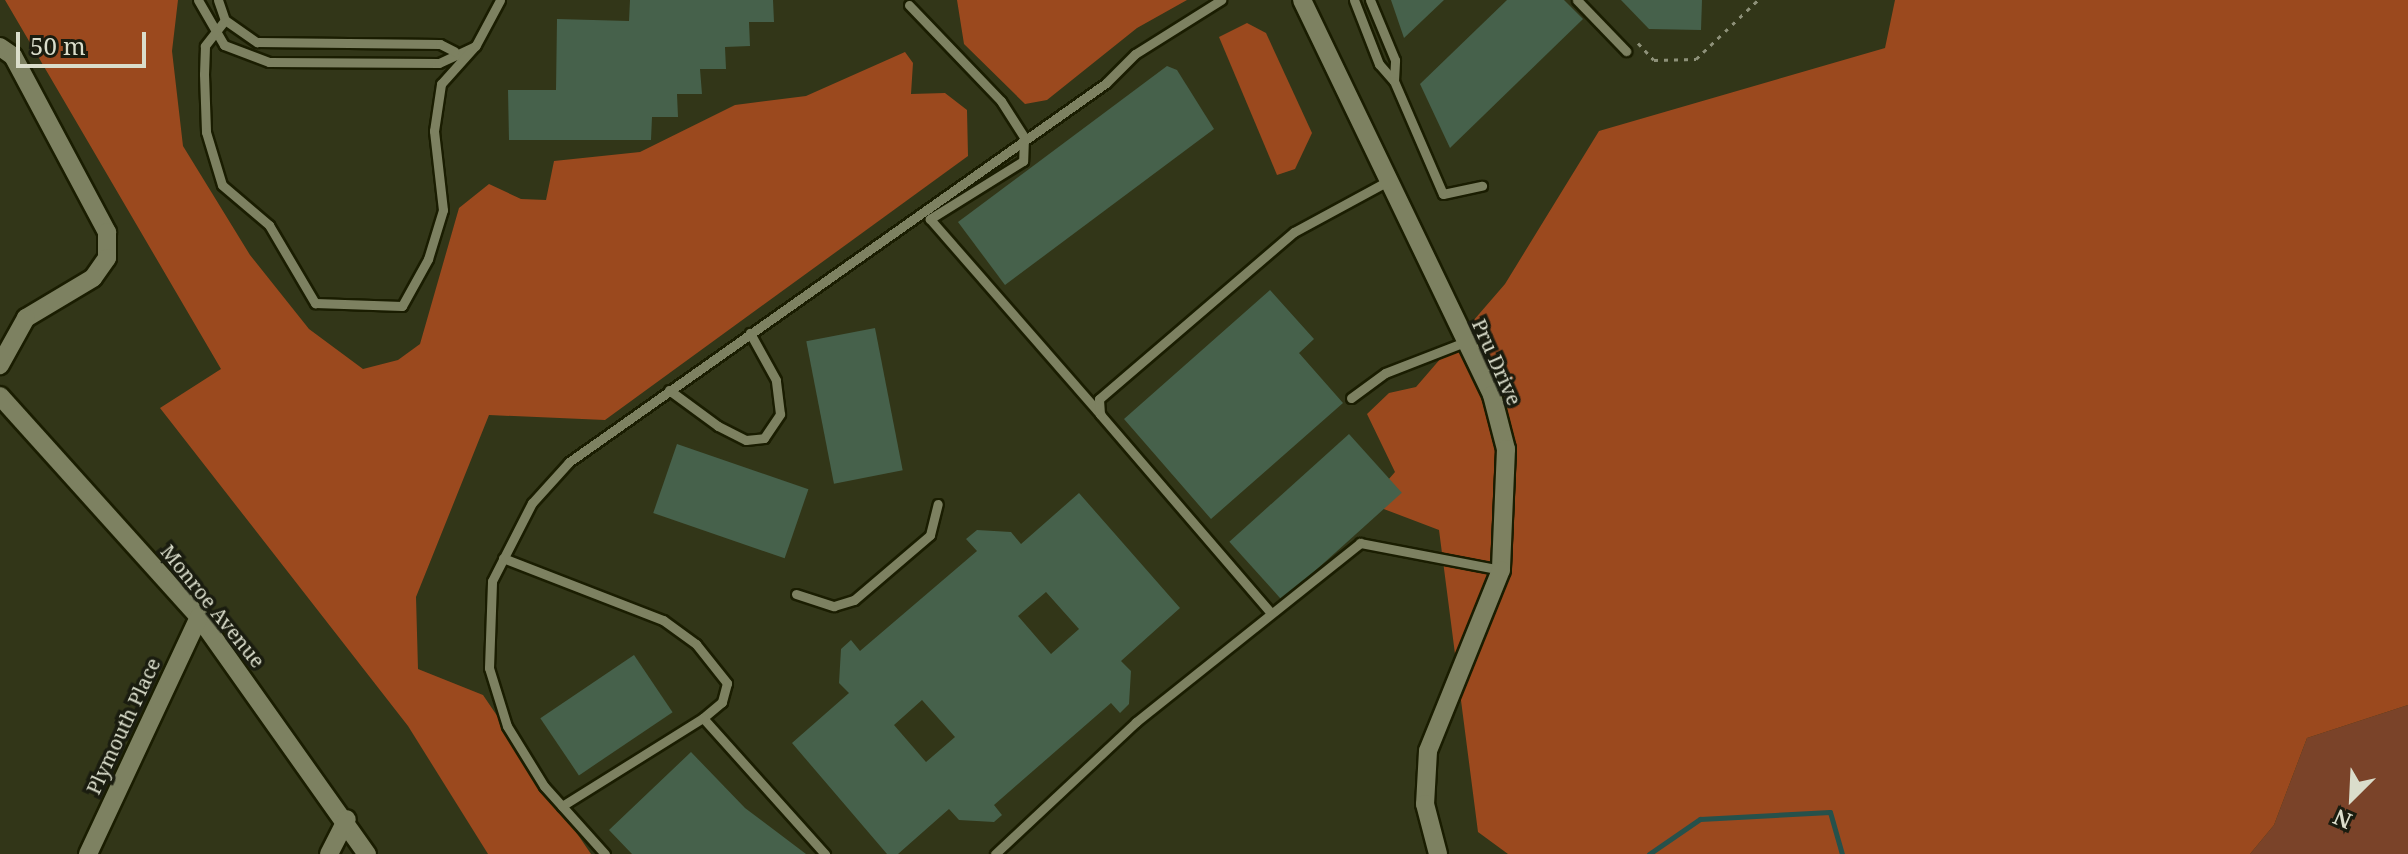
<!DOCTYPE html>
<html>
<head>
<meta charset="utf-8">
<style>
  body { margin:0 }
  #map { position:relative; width:2408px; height:854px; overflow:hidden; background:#323618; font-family:"Noto Serif",serif }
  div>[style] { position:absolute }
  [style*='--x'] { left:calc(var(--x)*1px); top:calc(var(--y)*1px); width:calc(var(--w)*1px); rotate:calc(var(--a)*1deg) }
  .green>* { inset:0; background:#7a4329 }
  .forest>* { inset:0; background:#9b491e }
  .stream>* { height:5px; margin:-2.5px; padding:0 2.5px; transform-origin:2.5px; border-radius:2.5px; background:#26514b }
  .building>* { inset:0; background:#46614b; transform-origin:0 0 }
  .path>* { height:3px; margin-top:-1.5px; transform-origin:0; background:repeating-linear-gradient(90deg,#8e9179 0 4px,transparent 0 10px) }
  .roads { filter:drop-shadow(2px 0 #1a1d01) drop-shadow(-2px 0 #1a1d01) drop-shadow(0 2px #1a1d01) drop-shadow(0 -2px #1a1d01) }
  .service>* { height:9px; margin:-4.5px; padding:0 4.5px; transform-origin:4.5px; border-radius:4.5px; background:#7d8161 }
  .minor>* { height:18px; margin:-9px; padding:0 9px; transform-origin:9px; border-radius:9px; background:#7d8161 }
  span { translate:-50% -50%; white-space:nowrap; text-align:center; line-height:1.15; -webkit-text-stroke:7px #1a1c0f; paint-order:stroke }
  .street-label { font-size:20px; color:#daddcb }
  .north { position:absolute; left:2312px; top:758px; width:80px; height:80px; -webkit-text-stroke:6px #1a1c0f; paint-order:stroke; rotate:204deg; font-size:22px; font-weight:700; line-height:32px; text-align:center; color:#daddcb }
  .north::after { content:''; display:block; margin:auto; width:28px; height:36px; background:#daddcb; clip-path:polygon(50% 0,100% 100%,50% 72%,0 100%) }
  .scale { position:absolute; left:16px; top:32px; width:130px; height:36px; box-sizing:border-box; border:4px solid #daddcb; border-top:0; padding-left:10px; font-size:24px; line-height:28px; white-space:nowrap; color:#daddcb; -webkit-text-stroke:6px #1a1c0f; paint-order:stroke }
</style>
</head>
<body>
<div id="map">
  <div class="green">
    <div style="clip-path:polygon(2408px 705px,2408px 854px,2250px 854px,2274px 825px,2307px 738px)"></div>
  </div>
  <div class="forest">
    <div style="clip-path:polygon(5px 0,178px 0,172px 51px,183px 146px,250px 255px,309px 329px,363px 369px,398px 360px,420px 344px,459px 208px,489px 184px,521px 199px,546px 200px,554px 161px,640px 152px,735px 105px,806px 96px,905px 52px,913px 63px,911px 94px,945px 93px,967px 110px,968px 156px,605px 420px,489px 415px,416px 597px,418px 669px,483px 695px,591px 854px,488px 854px,408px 726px,160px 408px,221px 369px)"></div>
    <div style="clip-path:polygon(957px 0,1187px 0,1137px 28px,1047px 100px,1025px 104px,964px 44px)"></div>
    <div style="clip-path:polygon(1895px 0,2408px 0,2408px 705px,2307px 738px,2274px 825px,2250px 854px,1508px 854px,1478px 832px,1439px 530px,1368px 503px,1395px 472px,1367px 414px,1389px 393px,1416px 387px,1505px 284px,1599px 131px,1885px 48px)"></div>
    <div style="clip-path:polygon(1247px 23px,1266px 33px,1312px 133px,1295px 169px,1277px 175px,1219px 37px)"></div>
  </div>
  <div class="stream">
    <div style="--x:1649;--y:854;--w:62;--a:-34.5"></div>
    <div style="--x:1700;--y:819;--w:130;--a:-3.1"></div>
    <div style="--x:1830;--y:812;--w:44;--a:74.1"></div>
  </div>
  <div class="building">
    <div style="clip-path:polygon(630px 0,773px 0,774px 22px,749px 22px,750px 46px,725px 47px,726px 69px,700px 69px,702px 94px,677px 94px,678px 117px,652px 117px,651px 140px,509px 140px,508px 90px,556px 90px,557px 19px,629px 21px)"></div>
    <div style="clip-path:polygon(1391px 0,1444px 0,1404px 38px)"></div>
    <div style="clip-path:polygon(1507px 0,1564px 0,1583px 19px,1450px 148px,1420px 84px)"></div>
    <div style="clip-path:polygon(1621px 0,1702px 0,1701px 30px,1649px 29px)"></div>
    <div style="clip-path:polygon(1167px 66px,1177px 70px,1214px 129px,1005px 285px,958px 222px)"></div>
    <div style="clip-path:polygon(1270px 290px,1314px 339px,1299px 353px,1343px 403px,1211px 519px,1124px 419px)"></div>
    <div style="left:875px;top:328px;width:145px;height:70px;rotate:79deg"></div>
    <div style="left:1349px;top:434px;width:79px;height:161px;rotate:48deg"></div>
    <div style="left:677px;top:444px;width:139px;height:73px;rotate:19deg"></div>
    <div style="clip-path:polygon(evenodd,1079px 493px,1180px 608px,1121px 661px,1131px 671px,1129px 704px,1120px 713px,1111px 703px,994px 805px,1002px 815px,994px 822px,959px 820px,949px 809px,898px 854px,887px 854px,792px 743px,849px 693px,839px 683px,841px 649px,851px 640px,860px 651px,977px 551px,966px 539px,977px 530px,1011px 532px,1021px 544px,1079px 493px,1046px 592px,1079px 629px,1051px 654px,1018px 616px,1046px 592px,1079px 493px,922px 700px,955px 737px,926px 762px,894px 725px,922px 700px)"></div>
    <div style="left:634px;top:655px;width:69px;height:113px;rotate:56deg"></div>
    <div style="clip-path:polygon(691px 752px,745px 808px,806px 854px,632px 854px,609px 830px)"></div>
  </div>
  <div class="path">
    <div style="--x:1638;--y:43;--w:23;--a:47"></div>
    <div style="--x:1654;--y:60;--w:42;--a:-1.4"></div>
    <div style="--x:1696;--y:59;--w:86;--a:-43.6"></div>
  </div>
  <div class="roads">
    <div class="service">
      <div style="--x:198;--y:0;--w:52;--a:60"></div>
      <div style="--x:224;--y:45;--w:48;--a:20.7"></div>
      <div style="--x:269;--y:62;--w:170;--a:0.3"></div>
      <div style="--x:439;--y:63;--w:40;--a:-25"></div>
      <div style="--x:218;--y:0;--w:21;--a:71"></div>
      <div style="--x:225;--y:20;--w:39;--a:35"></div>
      <div style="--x:257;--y:42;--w:183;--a:0.6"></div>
      <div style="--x:440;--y:44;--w:16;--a:27"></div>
      <div style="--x:1354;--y:0;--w:69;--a:68.7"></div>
      <div style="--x:1379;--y:64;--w:23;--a:49"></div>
      <div style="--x:1394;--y:81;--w:21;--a:-87"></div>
      <div style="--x:1395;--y:60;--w:65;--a:-112.6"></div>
      <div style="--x:1577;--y:0;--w:71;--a:46.1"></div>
      <div style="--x:909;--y:5;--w:133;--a:46.2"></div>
      <div style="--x:1001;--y:101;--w:43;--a:57.4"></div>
      <div style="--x:1024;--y:137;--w:24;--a:92"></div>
      <div style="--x:1023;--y:161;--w:110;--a:148.1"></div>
      <div style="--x:930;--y:219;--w:259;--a:48.9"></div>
      <div style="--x:225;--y:20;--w:33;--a:128"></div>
      <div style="--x:205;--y:46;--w:28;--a:92"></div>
      <div style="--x:204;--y:74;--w:58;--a:88"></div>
      <div style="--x:206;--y:132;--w:55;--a:73.2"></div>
      <div style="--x:222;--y:185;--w:62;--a:40.4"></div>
      <div style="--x:269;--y:225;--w:91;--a:59.5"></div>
      <div style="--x:315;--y:303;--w:87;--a:2"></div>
      <div style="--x:402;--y:306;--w:54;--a:-61"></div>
      <div style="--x:428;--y:259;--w:51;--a:-73"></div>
      <div style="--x:443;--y:210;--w:80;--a:-96.5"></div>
      <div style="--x:434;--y:131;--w:48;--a:-81.5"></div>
      <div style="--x:441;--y:84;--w:52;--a:-48.1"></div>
      <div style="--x:476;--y:45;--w:51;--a:-61.9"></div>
      <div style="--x:1394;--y:81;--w:123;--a:66.6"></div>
      <div style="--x:1443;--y:194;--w:40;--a:-12"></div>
      <div style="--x:669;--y:390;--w:61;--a:36.3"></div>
      <div style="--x:718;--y:426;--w:31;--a:27"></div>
      <div style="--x:746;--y:440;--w:18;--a:-6"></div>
      <div style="--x:764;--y:438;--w:29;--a:-56"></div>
      <div style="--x:780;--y:414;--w:34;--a:-97"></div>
      <div style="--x:776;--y:380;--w:54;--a:-119"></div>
      <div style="--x:1351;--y:398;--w:42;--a:-36.3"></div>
      <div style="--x:1385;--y:373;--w:86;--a:-21.2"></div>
      <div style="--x:503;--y:558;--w:172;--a:21.2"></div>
      <div style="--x:663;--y:620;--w:41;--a:36"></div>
      <div style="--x:696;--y:644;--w:50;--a:51.5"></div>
      <div style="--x:727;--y:683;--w:20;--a:105"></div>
      <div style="--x:722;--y:702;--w:25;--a:140"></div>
      <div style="--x:703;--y:718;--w:183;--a:48.1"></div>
      <div style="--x:796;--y:594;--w:40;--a:18"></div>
      <div style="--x:834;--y:606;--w:21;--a:-17"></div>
      <div style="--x:854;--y:600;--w:100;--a:-40.5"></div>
      <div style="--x:930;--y:535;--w:32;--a:-76"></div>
      <div style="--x:1271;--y:613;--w:262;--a:-130.7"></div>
      <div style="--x:1100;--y:414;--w:15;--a:-94"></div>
      <div style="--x:1099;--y:399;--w:257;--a:-40.6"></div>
      <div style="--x:1294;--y:232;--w:107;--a:-28.5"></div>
      <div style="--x:562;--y:806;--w:166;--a:-32"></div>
      <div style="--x:605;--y:854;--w:91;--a:-131.9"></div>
      <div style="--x:544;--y:786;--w:70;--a:-121.7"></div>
      <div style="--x:507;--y:726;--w:61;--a:-107.2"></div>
      <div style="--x:489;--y:668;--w:87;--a:-88"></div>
      <div style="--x:492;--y:581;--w:88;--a:-62.9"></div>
      <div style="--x:532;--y:503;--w:55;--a:-47.9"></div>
      <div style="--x:569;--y:462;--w:657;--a:-35.21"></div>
      <div style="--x:1106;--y:83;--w:41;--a:-45"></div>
      <div style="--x:1135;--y:54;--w:102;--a:-32.1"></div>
      <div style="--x:995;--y:854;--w:193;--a:-43.1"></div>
      <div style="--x:1136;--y:722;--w:287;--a:-38.6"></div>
      <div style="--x:1360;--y:543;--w:144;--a:10.8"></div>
    </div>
    <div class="minor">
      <div style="--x:1302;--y:0;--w:438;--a:64.3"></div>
      <div style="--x:1492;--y:395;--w:56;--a:75.5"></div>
      <div style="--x:1506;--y:449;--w:121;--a:92.4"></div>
      <div style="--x:1501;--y:570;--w:195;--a:112"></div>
      <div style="--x:1428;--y:751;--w:53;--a:93.2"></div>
      <div style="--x:1425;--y:804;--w:52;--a:75.4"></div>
      <div style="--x:0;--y:47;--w:16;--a:35"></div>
      <div style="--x:13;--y:56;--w:200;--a:61.9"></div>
      <div style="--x:107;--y:232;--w:26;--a:90"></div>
      <div style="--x:107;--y:258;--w:24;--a:125"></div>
      <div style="--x:93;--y:278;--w:78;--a:149.2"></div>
      <div style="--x:26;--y:318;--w:54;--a:119"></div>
      <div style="--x:0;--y:396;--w:297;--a:48"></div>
      <div style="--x:199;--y:617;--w:291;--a:54.7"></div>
      <div style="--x:88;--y:854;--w:262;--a:-64.9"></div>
      <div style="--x:329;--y:854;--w:39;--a:-63"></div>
    </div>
  </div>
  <div class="street-label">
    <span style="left:1497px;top:362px;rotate:66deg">Pru Drive</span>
    <span style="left:213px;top:606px;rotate:51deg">Monroe Avenue</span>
    <span style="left:123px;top:726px;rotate:-65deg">Plymouth Place</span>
  </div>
  <div class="north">N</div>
  <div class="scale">50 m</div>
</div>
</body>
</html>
